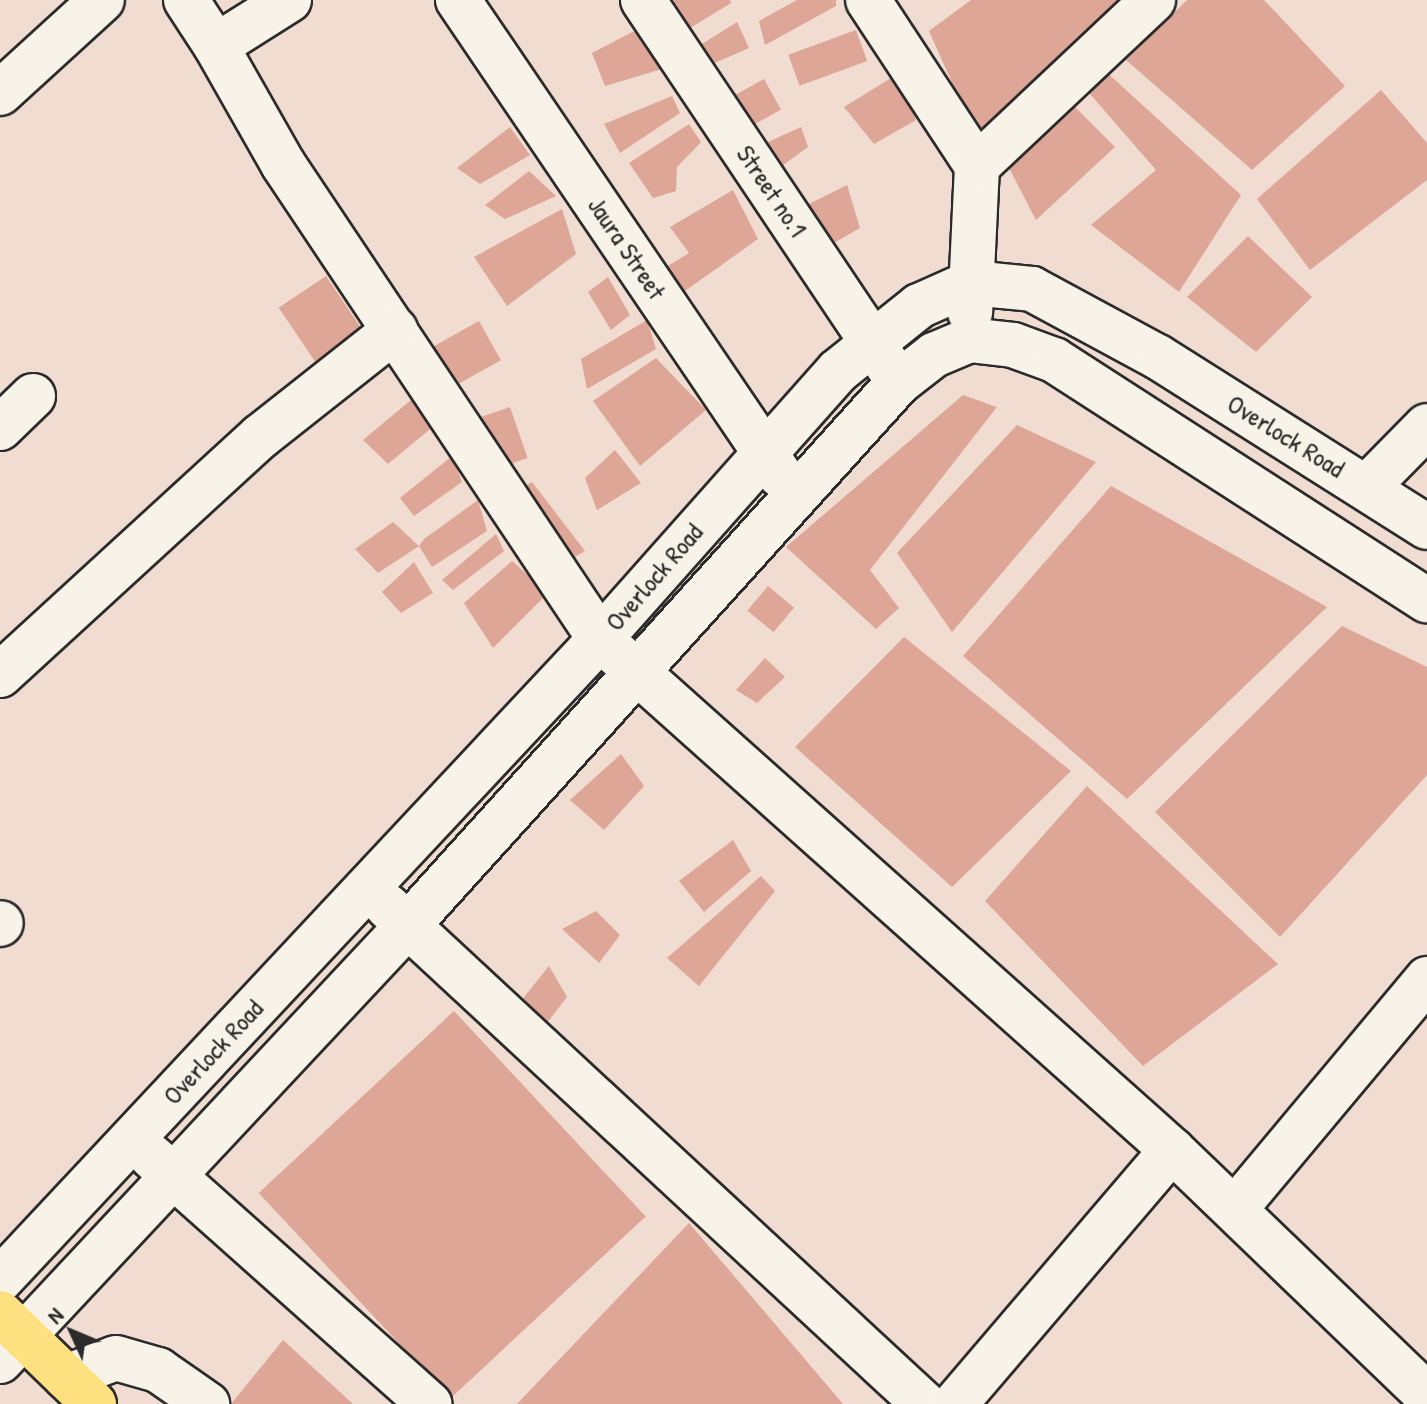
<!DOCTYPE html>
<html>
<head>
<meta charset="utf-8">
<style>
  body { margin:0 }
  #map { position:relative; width:1427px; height:1404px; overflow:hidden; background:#f0dcd0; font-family:"Patrick Hand",sans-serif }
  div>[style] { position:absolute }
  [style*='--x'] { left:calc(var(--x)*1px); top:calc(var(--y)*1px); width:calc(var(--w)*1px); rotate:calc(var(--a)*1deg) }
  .building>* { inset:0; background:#dea697; transform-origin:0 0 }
  .roads { filter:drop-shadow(2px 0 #2b2b2b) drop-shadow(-2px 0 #2b2b2b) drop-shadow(0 2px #2b2b2b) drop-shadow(0 -2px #2b2b2b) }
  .minor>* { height:44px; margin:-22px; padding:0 22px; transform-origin:22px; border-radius:22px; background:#f7f3e8 }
  .major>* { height:44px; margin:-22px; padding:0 22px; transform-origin:22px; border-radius:22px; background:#fde080 }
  span { translate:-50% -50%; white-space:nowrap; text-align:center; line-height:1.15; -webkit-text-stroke:6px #f7f3e8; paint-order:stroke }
  .street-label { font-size:26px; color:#2b2b2b }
  .north { position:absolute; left:32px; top:1292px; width:80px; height:80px; -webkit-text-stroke:6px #f7f3e8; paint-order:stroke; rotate:314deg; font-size:22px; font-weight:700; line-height:32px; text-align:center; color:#2b2b2b }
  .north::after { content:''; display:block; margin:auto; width:28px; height:36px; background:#2b2b2b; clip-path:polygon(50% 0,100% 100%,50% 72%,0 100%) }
</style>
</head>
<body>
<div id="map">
  <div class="building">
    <div style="clip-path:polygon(675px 0,730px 0,731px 3px,687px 30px,671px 2px)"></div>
    <div style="clip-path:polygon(797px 0,836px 0,836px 6px,765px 45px,759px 21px)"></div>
    <div style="clip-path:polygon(971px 0,1136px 0,975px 134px,929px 31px)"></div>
    <div style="clip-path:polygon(1187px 0,1264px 0,1345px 86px,1252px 170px,1126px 60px)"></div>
    <div style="clip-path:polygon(737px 22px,749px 48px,701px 69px,694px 49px)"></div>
    <div style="clip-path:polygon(638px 29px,662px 69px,605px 86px,592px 53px)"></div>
    <div style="left:856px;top:30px;width:33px;height:72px;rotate:70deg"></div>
    <div style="clip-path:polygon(1102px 68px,1241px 195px,1179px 292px,1091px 225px,1156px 170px,1083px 86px)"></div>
    <div style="clip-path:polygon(899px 73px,916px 120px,874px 144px,844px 107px)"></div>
    <div style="left:764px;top:79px;width:35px;height:42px;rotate:61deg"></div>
    <div style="clip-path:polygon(1381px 90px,1427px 143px,1427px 180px,1310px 270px,1257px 199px)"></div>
    <div style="clip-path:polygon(672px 96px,680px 113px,620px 153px,604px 124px)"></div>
    <div style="clip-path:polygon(1071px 103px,1115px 147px,1036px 220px,1008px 166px)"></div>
    <div style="clip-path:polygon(689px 124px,701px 142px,677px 167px,676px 191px,653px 198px,629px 163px)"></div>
    <div style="clip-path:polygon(510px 127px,530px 155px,480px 184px,457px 168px)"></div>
    <div style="clip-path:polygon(801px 127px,808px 147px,783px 165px,768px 142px)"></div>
    <div style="clip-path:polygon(529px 171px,556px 196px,505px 219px,485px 205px)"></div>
    <div style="clip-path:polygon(847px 185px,860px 228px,832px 244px,801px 208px)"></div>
    <div style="clip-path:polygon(733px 190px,758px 239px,685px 291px,663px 269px,689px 253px,670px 227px)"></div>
    <div style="clip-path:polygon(562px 209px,576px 254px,507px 306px,474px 257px)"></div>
    <div style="clip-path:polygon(1248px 236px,1312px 297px,1256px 352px,1187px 297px)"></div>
    <div style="left:326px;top:276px;width:69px;height:57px;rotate:56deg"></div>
    <div style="clip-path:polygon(608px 277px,630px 315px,611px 330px,588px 292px)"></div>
    <div style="clip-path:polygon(647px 320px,656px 349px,587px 389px,581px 359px)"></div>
    <div style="left:479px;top:321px;width:45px;height:56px;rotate:61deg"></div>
    <div style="clip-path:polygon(656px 358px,706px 410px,640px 466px,593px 401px)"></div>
    <div style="clip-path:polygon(423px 390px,435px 425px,388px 464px,363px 440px)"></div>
    <div style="clip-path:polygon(963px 395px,997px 407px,870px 570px,899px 608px,876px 629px,786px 547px)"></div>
    <div style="left:510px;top:407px;width:54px;height:30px;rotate:71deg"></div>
    <div style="clip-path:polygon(1017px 425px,1096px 462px,952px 632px,897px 553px)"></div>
    <div style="clip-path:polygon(615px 450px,641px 483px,597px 510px,585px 478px)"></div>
    <div style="clip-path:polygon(452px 456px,462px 482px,414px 516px,400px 498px)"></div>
    <div style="clip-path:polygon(532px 482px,585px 551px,561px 565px,516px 492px)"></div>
    <div style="clip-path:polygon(1111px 486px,1327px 607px,1127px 799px,963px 656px)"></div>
    <div style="clip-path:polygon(478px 500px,487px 531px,432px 567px,419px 546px,424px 539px)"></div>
    <div style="clip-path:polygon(393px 522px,419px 546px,378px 573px,355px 549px)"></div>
    <div style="clip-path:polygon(496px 534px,504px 551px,453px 590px,442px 580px)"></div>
    <div style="clip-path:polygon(512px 561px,548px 593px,493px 648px,464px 603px)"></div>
    <div style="clip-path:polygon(414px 562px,433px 593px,401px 613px,382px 592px)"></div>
    <div style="left:768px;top:586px;width:34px;height:32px;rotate:40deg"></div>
    <div style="clip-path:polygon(1342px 626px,1427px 667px,1427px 775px,1280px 937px,1155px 812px)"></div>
    <div style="clip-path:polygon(904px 637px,1071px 771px,952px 887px,795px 747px)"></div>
    <div style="clip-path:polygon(765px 658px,785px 677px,757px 703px,736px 690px)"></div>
    <div style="clip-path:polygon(621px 754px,644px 786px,604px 830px,570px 800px)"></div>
    <div style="clip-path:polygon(1087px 786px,1278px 964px,1143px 1066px,985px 901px)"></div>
    <div style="clip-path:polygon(733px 840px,751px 871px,704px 912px,679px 881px)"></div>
    <div style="clip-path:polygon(761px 876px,775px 891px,699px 986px,667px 958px)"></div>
    <div style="clip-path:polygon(596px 911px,620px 935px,599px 963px,562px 929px)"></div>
    <div style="clip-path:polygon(549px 966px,567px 997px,546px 1024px,516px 1007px)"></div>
    <div style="left:454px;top:1011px;width:281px;height:267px;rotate:47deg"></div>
    <div style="clip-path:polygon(689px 1223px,843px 1404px,517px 1404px)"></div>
    <div style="clip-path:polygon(283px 1340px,353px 1404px,231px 1404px)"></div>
  </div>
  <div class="roads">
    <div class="minor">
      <div style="--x:186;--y:0;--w:55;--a:56.9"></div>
      <div style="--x:289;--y:0;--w:86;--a:147.8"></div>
      <div style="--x:216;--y:46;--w:136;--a:60.4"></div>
      <div style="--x:283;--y:164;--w:571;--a:56.28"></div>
      <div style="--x:600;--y:639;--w:767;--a:41.78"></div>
      <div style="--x:1172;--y:1150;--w:354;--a:43.9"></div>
      <div style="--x:458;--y:0;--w:574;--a:55.87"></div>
      <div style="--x:643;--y:0;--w:442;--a:56.2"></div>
      <div style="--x:868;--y:0;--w:199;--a:56.7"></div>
      <div style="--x:977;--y:166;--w:147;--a:92.7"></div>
      <div style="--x:0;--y:93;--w:138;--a:-42.4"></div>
      <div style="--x:977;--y:166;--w:242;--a:-43.3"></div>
      <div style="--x:0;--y:428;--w:46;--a:-44.1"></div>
      <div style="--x:1368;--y:486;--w:84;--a:-45.5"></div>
      <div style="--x:0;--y:675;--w:354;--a:-42.5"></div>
      <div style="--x:261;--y:436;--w:171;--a:-38.3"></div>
      <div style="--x:387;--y:906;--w:732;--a:42.84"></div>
      <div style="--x:0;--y:924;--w:1;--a:-45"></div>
      <div style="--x:151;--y:1156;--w:373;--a:41.7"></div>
      <div style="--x:1235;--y:1209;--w:300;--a:-50.1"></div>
      <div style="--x:0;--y:1280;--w:878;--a:-46.89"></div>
      <div style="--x:600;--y:639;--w:358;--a:-48.4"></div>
      <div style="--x:838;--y:371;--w:104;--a:-38.7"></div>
      <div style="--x:919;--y:306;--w:57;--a:-23.9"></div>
      <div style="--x:971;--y:283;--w:61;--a:5.6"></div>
      <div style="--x:1032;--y:289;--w:143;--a:28.4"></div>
      <div style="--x:1158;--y:357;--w:318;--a:32.3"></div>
      <div style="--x:0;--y:1361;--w:597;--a:-46.9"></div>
      <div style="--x:408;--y:925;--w:731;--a:-47.88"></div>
      <div style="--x:898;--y:383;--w:46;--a:-37.9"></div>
      <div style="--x:934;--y:355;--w:38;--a:-23"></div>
      <div style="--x:969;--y:340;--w:44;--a:6.5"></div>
      <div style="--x:1013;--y:345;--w:44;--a:20.1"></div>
      <div style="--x:1054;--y:360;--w:444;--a:32.8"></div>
      <div style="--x:66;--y:1377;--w:53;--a:-20.8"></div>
      <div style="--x:116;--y:1358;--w:44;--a:15.9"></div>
      <div style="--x:158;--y:1370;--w:60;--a:34.8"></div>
      <div style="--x:955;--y:1404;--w:334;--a:-49.5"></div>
    </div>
    <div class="major">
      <div style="--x:0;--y:1313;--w:131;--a:44.1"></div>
    </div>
  </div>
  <div class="street-label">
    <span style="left:772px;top:191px;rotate:56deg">Street no.1</span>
    <span style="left:627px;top:248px;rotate:56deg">Jaura Street</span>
    <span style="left:1286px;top:436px;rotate:32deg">Overlock Road</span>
    <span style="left:654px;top:577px;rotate:-49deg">Overlock Road</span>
    <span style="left:213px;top:1052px;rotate:-47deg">Overlock Road</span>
  </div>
  <div class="north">N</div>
</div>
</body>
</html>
